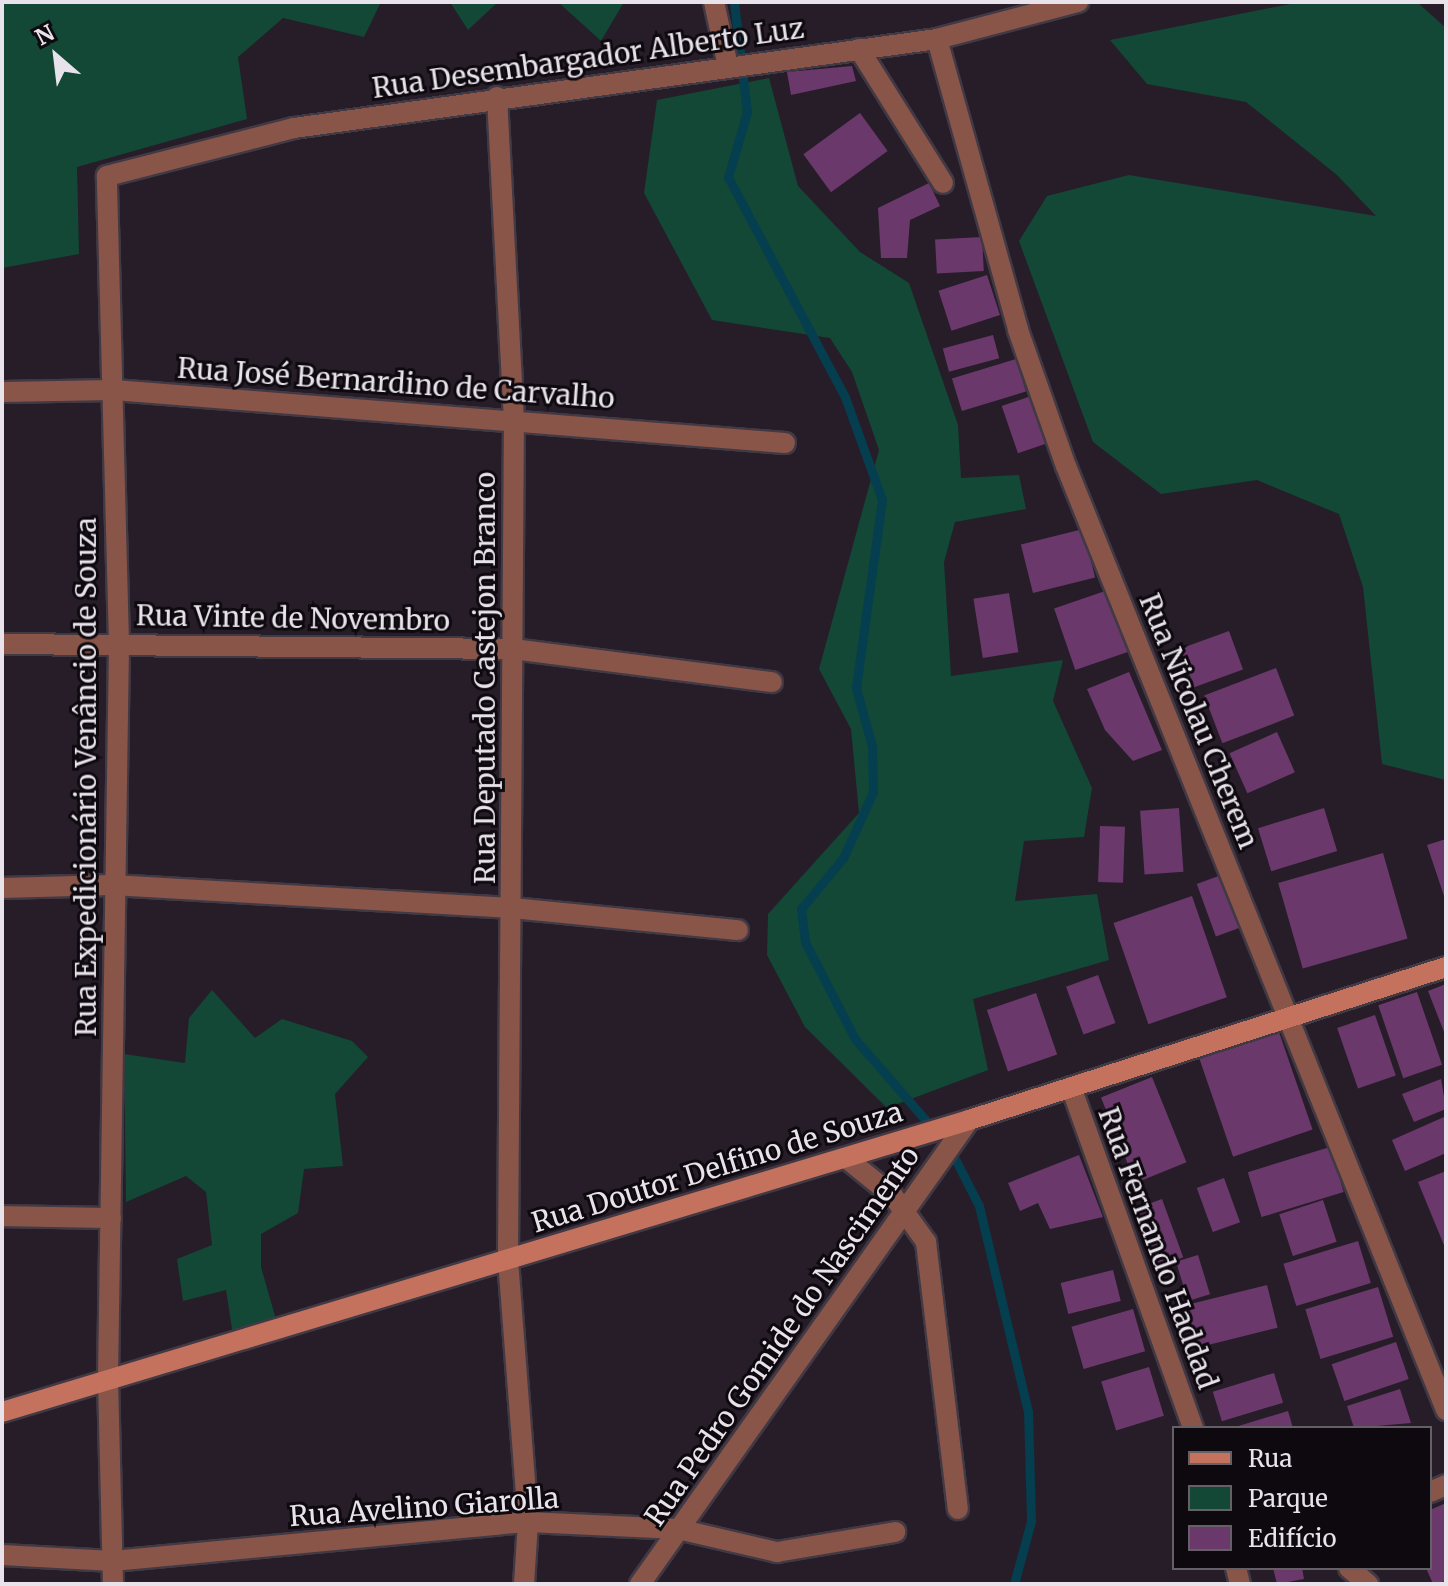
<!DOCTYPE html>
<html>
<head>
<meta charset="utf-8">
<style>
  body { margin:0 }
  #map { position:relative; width:1448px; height:1586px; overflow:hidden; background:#261d29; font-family:Merriweather,serif }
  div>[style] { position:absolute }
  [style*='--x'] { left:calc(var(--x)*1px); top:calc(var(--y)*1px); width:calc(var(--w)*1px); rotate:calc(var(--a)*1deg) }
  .green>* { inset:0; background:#124835 }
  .stream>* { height:9px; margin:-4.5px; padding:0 4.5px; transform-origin:4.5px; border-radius:4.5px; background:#053e4f }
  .building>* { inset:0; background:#6b386b; transform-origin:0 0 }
  .roads { filter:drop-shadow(2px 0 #413944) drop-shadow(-2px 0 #413944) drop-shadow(0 2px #413944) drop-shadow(0 -2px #413944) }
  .street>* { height:20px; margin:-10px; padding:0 10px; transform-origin:10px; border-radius:10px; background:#895548 }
  .secondary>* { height:20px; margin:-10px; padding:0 10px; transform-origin:10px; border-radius:10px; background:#c4715d }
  span { translate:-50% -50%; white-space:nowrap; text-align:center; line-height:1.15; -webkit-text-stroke:6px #0d090e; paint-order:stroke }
  .street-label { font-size:28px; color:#e8e2ea }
  .frame { position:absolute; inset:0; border:4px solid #e8e2ea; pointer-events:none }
  .legend { position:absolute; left:1172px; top:1426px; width:260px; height:144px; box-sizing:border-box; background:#0d090e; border:2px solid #656066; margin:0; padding:10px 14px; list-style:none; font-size:24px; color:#e8e2ea }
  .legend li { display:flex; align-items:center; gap:16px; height:40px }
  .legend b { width:40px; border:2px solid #656066 }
  .north { position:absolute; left:16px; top:16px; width:80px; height:80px; -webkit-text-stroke:6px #0d090e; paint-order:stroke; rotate:332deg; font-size:22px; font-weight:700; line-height:32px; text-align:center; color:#e8e2ea }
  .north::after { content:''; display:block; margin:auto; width:28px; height:36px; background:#e8e2ea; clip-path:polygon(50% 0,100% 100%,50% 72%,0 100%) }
</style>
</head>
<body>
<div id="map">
  <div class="green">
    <div style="clip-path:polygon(2px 2px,381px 2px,364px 37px,283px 18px,238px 57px,247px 119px,77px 167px,79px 254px,2px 268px)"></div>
    <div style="clip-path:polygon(450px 2px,498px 2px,468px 30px)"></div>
    <div style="clip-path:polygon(558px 2px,624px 2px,601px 41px)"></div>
    <div style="clip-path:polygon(1300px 2px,1417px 2px,1446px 28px,1446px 780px,1382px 764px,1363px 587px,1339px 514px,1257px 480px,1161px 494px,1093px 442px,1019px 241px,1047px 196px,1129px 175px,1376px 216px,1337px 175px,1246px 102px,1147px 84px,1110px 40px)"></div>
    <div style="clip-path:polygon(769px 78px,798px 186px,860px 252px,909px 283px,958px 425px,961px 478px,1019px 475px,1026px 509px,955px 522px,944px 562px,951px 676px,1063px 660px,1053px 701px,1092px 788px,1084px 837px,1024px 841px,1015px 901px,1097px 894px,1109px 960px,973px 999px,988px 1070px,887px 1108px,805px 1027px,767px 955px,768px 914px,859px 813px,851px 729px,819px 669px,879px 450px,852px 372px,830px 338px,712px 320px,644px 193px,657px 100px)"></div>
    <div style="clip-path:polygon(212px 990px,255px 1038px,282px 1019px,352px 1041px,368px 1057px,335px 1094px,343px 1166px,304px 1169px,298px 1213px,261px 1234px,261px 1267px,277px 1323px,233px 1335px,226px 1290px,183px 1301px,177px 1259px,212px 1245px,206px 1192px,186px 1176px,126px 1202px,124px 1054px,185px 1063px,189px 1018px)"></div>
  </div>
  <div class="stream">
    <div style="--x:734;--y:2;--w:111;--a:83.3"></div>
    <div style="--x:747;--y:112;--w:68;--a:106.3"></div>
    <div style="--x:728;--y:177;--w:249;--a:62"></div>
    <div style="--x:845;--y:397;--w:109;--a:70.2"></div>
    <div style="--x:882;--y:500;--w:190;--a:97.9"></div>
    <div style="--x:856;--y:688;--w:60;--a:74.6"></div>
    <div style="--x:872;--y:746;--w:46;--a:88.8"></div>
    <div style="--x:873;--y:792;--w:72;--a:114.4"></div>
    <div style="--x:843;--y:858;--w:66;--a:129.5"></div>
    <div style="--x:801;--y:909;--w:33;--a:83"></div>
    <div style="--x:805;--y:942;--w:109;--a:62.7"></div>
    <div style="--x:855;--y:1039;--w:121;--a:49"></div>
    <div style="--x:949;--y:1147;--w:66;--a:63"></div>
    <div style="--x:979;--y:1206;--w:211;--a:76.6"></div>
    <div style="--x:1028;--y:1411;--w:110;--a:88.4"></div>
    <div style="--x:1031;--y:1521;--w:65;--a:105.1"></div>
  </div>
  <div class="building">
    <div style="clip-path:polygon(852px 66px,856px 81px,791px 95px,787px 72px)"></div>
    <div style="left:860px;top:113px;width:47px;height:70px;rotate:54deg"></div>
    <div style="clip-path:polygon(929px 183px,940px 206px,910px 220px,907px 258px,881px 258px,878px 208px)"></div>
    <div style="left:982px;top:237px;width:34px;height:47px;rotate:87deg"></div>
    <div style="left:987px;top:275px;width:42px;height:51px;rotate:72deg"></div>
    <div style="left:993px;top:335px;width:24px;height:52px;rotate:75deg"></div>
    <div style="left:1016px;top:359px;width:34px;height:67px;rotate:73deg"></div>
    <div style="left:1031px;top:396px;width:50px;height:31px;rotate:71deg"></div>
    <div style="left:1083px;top:529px;width:50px;height:64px;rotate:76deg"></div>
    <div style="left:1108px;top:590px;width:65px;height:57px;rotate:71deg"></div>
    <div style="left:1009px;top:593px;width:60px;height:36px;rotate:81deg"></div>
    <div style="left:1229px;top:631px;width:41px;height:52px;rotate:70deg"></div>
    <div style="left:1276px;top:668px;width:51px;height:77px;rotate:69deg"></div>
    <div style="clip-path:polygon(1129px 672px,1162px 750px,1133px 761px,1105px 730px,1087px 689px)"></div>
    <div style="left:1277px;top:732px;width:44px;height:52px;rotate:66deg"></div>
    <div style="left:1179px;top:808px;width:64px;height:39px;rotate:86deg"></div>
    <div style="left:1324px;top:808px;width:45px;height:69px;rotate:73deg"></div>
    <div style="left:1100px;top:826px;width:25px;height:56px;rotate:2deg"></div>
    <div style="clip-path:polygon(1446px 839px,1446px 899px,1445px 899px,1427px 845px)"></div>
    <div style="left:1383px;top:853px;width:89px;height:109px;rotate:74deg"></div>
    <div style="left:1224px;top:874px;width:56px;height:29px;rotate:70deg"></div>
    <div style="left:1192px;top:896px;width:107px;height:83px;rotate:71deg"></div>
    <div style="left:1098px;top:975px;width:51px;height:34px;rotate:70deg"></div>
    <div style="clip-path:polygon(1446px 984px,1446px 1037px,1428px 991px)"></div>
    <div style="left:1417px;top:992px;width:77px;height:41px;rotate:71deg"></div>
    <div style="left:1036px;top:993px;width:65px;height:52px;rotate:71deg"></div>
    <div style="left:1375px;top:1015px;width:64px;height:40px;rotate:71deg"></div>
    <div style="left:1279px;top:1032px;width:103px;height:84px;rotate:71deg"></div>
    <div style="left:1152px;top:1077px;width:92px;height:55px;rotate:68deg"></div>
    <div style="clip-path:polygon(1441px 1079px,1446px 1109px,1414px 1122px,1402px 1094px)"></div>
    <div style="clip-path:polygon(1444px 1117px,1446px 1153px,1405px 1171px,1392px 1140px)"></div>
    <div style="left:1330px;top:1147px;width:47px;height:86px;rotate:73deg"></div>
    <div style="clip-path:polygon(1079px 1155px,1103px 1217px,1050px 1229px,1038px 1203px,1020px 1211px,1008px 1183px)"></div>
    <div style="clip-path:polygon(1446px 1171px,1446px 1250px,1418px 1182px)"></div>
    <div style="left:1224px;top:1178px;width:47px;height:29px;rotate:70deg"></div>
    <div style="left:1162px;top:1199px;width:62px;height:26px;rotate:70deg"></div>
    <div style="left:1323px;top:1200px;width:44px;height:46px;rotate:72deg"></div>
    <div style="left:1358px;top:1241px;width:44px;height:78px;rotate:73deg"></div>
    <div style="left:1198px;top:1255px;width:41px;height:23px;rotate:73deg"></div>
    <div style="left:1113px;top:1270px;width:32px;height:54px;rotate:76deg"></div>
    <div style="left:1267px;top:1285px;width:44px;height:83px;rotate:76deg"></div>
    <div style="left:1378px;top:1287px;width:52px;height:76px;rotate:73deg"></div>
    <div style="left:1133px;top:1309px;width:44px;height:64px;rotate:74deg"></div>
    <div style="left:1396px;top:1342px;width:39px;height:68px;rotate:71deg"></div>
    <div style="left:1149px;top:1367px;width:51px;height:50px;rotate:73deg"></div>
    <div style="left:1274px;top:1373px;width:31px;height:64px;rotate:73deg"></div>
    <div style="clip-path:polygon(1400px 1389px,1411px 1423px,1354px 1428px,1347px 1406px)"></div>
    <div style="clip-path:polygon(1288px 1411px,1293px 1428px,1235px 1428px,1235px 1427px)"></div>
    <div style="clip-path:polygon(1446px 1503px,1446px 1581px,1433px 1584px,1426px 1568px,1430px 1510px)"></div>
    <div style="clip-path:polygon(1273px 1568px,1302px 1568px,1304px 1579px,1277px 1584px)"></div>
  </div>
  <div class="roads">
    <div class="street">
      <div style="--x:714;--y:2;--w:66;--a:77.7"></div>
      <div style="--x:937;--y:39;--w:302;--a:74.4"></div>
      <div style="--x:1018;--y:330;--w:144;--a:70.6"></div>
      <div style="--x:1066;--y:466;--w:1018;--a:68.07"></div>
      <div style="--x:859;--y:49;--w:158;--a:57.9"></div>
      <div style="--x:497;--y:97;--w:320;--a:87"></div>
      <div style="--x:514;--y:417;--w:843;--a:90.41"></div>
      <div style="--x:508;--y:1260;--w:263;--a:85.6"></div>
      <div style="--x:528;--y:1522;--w:62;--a:93.7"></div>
      <div style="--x:2;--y:392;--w:112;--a:-1"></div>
      <div style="--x:114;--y:390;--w:673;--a:4.52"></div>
      <div style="--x:2;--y:644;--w:511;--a:0.56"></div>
      <div style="--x:513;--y:649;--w:261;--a:7.3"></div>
      <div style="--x:2;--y:888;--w:110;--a:-1.6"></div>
      <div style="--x:112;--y:885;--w:401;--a:3.3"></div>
      <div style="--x:512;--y:908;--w:227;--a:5.6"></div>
      <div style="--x:1071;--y:1087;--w:362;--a:70.3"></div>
      <div style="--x:846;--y:1158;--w:60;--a:39"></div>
      <div style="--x:893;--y:1196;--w:57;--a:54.3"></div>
      <div style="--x:926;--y:1242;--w:269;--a:83.2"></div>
      <div style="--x:2;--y:1216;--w:109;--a:1.1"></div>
      <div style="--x:1430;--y:1492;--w:17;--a:-24"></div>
      <div style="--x:2;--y:1555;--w:111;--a:3.1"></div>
      <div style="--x:113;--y:1561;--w:417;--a:-5.4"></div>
      <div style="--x:528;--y:1522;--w:150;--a:2.7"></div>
      <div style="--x:678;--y:1529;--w:102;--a:13.1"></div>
      <div style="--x:777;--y:1552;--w:120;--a:-9.6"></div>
      <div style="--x:1236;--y:1568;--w:16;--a:76"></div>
      <div style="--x:1349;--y:1568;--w:25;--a:40"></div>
      <div style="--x:113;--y:1584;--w:205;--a:-91.4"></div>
      <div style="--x:108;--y:1379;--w:736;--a:-89.14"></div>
      <div style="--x:119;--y:643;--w:467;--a:-91.5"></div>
      <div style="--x:107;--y:176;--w:193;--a:-14.4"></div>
      <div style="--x:294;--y:128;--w:649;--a:-7.88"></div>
      <div style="--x:937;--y:39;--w:146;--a:-14.7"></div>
      <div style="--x:640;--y:1584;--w:569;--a:-54.66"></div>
    </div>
    <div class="secondary">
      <div style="--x:2;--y:1412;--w:1010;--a:-16.8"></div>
      <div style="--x:969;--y:1120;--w:501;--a:-17.78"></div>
    </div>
  </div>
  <div class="street-label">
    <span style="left:588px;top:58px;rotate:-8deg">Rua Desembargador Alberto Luz</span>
    <span style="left:396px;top:383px;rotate:4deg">Rua José Bernardino de Carvalho</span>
    <span style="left:293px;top:618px;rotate:1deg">Rua Vinte de Novembro</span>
    <span style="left:485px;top:678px;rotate:-90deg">Rua Deputado Castejon Branco</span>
    <span style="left:1199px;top:721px;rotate:68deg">Rua Nicolau Cherem</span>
    <span style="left:86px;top:777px;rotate:-90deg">Rua Expedicionário Venâncio de Souza</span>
    <span style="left:717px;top:1167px;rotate:-17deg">Rua Doutor Delfino de Souza</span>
    <span style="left:1158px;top:1248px;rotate:70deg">Rua Fernando Haddad</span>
    <span style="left:782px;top:1336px;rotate:-55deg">Rua Pedro Gomide do Nascimento</span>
    <span style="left:424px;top:1507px;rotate:-4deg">Rua Avelino Giarolla</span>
  </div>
  <div class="frame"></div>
  <ul class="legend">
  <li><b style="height:10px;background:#c4715d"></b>Rua</li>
  <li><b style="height:22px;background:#124835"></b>Parque</li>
  <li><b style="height:22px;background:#6b386b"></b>Edifício</li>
  </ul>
  <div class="north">N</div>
</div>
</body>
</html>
